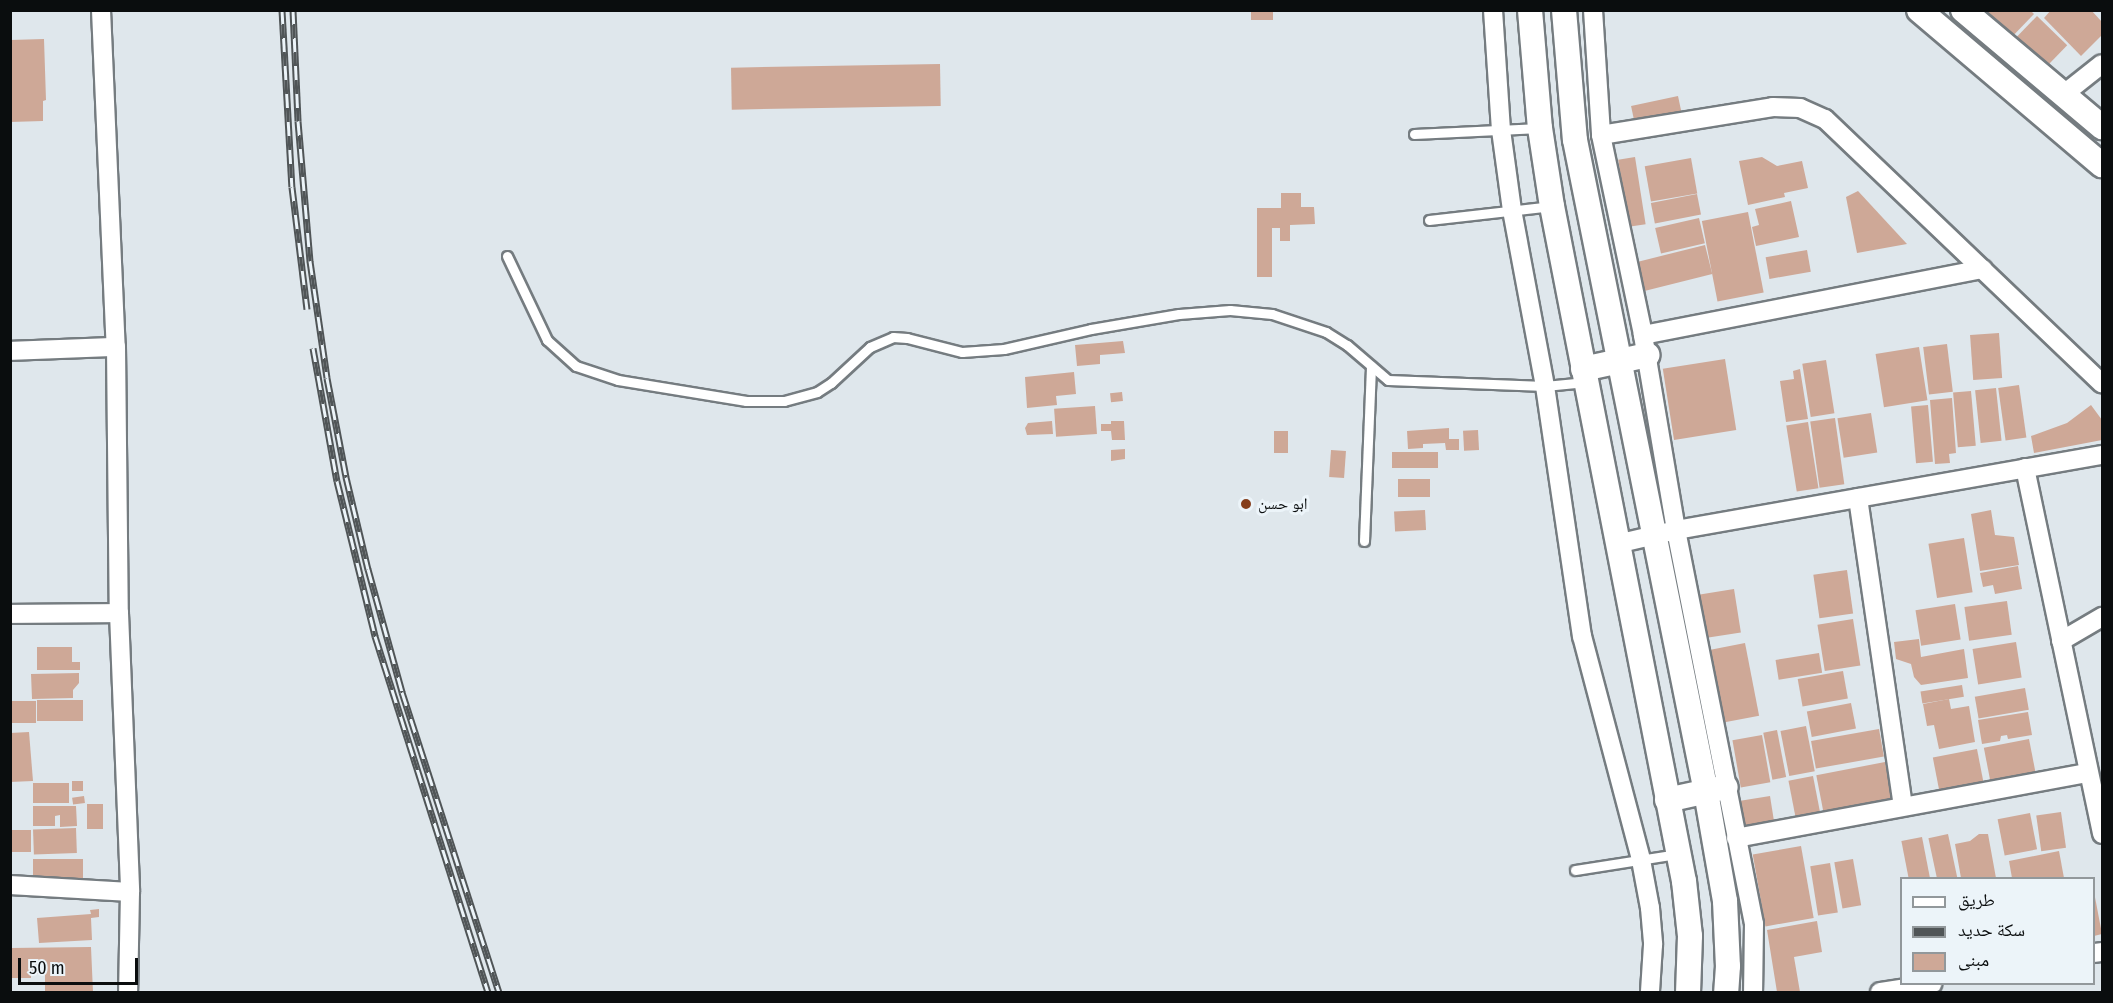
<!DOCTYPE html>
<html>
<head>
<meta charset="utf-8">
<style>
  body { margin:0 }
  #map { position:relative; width:2113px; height:1003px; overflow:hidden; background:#dfe7ec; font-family:"Fira Sans Condensed","Noto Naskh Arabic",sans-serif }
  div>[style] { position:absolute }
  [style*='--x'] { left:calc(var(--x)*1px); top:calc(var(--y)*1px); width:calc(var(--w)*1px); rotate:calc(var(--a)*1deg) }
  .building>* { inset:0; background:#cea897; transform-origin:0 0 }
  .roads { filter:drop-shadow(2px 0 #757c80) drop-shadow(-2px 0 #757c80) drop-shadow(0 2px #757c80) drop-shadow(0 -2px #757c80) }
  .lane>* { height:9px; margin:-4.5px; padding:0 4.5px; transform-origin:4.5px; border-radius:4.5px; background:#fff }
  .street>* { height:18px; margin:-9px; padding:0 9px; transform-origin:9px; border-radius:9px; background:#fff }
  .secondary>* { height:24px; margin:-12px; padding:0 12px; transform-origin:12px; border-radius:12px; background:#fff }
  .rail>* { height:7px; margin-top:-3.5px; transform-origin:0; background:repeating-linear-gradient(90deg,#ecf4f9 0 14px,#505557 0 28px); box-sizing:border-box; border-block:2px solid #505557 }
  .dots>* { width:16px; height:16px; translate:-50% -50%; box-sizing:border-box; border:3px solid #ecf4f9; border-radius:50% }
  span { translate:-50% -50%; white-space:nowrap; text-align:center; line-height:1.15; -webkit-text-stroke:6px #ecf4f9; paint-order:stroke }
  .poi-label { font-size:16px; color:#0a0d0e }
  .left { translate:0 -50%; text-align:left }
  .frame { position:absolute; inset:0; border:12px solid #0a0d0e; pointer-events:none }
  .legend { position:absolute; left:1900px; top:877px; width:195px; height:108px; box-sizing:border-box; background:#ecf4f9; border:2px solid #92989b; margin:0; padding:8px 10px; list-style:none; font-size:18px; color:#0a0d0e }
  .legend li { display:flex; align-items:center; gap:12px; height:30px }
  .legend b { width:30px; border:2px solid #92989b }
  .scale { position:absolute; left:18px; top:958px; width:120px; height:27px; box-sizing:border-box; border:3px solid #0a0d0e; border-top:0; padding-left:8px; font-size:18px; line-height:21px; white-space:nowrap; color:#0a0d0e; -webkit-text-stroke:4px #ecf4f9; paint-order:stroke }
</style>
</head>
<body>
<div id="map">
  <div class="building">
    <div style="left:1251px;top:10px;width:22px;height:10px"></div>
    <div style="clip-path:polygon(1975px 10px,2030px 10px,2034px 14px,2007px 42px)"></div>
    <div style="clip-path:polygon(2051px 10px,2091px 10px,2102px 22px,2102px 35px,2081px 56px,2044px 18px)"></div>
    <div style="left:2037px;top:16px;width:42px;height:37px;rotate:44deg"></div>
    <div style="clip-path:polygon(44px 39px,46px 100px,43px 101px,43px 121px,10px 122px,10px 40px)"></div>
    <div style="left:940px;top:64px;width:42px;height:209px;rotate:89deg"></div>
    <div style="left:1678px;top:96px;width:24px;height:48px;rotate:78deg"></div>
    <div style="left:1635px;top:157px;width:68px;height:17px;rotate:81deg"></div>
    <div style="clip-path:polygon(1762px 157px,1777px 166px,1802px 161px,1808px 188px,1784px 193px,1785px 197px,1748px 205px,1739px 161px)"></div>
    <div style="left:1691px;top:158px;width:36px;height:47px;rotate:80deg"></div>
    <div style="clip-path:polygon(1858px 191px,1907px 244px,1857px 253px,1846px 197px)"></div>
    <div style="clip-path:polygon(1281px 193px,1301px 193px,1301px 207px,1314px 207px,1315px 224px,1290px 225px,1290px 241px,1280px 241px,1280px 228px,1272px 228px,1272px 277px,1257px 277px,1257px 208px,1281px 208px)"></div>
    <div style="left:1697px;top:194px;width:21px;height:47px;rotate:79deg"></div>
    <div style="clip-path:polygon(1791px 201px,1799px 237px,1756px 246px,1752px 227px,1759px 225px,1755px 209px)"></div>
    <div style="left:1748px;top:212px;width:82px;height:47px;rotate:79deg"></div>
    <div style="left:1699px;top:218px;width:26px;height:45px;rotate:77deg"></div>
    <div style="left:1705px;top:245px;width:30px;height:74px;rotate:76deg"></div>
    <div style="left:1807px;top:250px;width:22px;height:42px;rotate:80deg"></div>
    <div style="left:1999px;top:333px;width:45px;height:29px;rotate:86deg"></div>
    <div style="clip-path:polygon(1123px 341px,1125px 353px,1100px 355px,1100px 364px,1077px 366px,1075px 345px)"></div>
    <div style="left:1947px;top:344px;width:48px;height:24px;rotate:83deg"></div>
    <div style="left:1919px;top:347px;width:54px;height:44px;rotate:81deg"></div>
    <div style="left:1725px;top:359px;width:72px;height:63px;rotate:81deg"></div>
    <div style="left:1826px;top:360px;width:54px;height:24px;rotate:81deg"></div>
    <div style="clip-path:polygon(1800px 369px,1808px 419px,1786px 422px,1780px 381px,1794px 379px,1793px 371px)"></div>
    <div style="clip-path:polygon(1074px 372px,1076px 394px,1056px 396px,1057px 405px,1027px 408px,1025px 377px)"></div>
    <div style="left:2019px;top:385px;width:53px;height:21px;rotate:82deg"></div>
    <div style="left:1996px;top:388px;width:53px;height:21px;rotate:84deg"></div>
    <div style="left:1971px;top:391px;width:55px;height:18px;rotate:85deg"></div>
    <div style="left:1122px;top:392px;width:9px;height:12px;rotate:84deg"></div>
    <div style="clip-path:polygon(1952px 398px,1956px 453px,1949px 454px,1950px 463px,1935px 464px,1930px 400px)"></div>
    <div style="left:1928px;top:405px;width:57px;height:17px;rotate:85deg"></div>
    <div style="clip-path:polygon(2091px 405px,2102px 420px,2102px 440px,2034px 453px,2031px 436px,2067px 423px)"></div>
    <div style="left:1095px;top:406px;width:28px;height:41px;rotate:86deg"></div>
    <div style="left:1871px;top:413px;width:40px;height:34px;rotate:81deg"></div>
    <div style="left:1835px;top:418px;width:67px;height:25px;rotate:82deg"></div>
    <div style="clip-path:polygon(1052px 421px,1053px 434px,1027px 435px,1025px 428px,1028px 423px)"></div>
    <div style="clip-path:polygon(1111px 421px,1124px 421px,1125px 440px,1112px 440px,1111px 431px,1101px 431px,1101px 424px,1111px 424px)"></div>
    <div style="left:1808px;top:422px;width:67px;height:22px;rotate:81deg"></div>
    <div style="clip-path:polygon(1449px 428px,1449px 439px,1459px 439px,1459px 450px,1446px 450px,1445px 443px,1423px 444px,1423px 448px,1408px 449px,1407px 431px)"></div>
    <div style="left:1478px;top:430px;width:20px;height:15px;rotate:87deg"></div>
    <div style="left:1274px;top:431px;width:14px;height:22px"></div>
    <div style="clip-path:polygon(1125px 449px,1125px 459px,1111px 461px,1111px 450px)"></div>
    <div style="left:1331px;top:450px;width:15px;height:27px;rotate:4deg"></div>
    <div style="left:1438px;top:452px;width:16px;height:46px;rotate:90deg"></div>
    <div style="left:1430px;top:479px;width:18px;height:32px;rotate:90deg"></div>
    <div style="left:1425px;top:510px;width:20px;height:31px;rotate:87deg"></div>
    <div style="clip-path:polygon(1991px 510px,1995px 535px,2014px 537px,2019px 565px,1980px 571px,1971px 514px)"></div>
    <div style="left:1964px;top:538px;width:55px;height:36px;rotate:81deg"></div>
    <div style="clip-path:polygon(2018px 566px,2022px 589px,1995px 594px,1993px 585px,1983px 587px,1980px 573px)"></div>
    <div style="left:1847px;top:570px;width:44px;height:34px;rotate:82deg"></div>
    <div style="left:1734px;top:589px;width:44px;height:36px;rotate:81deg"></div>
    <div style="left:2007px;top:601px;width:34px;height:43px;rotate:82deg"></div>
    <div style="left:1955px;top:604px;width:36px;height:40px;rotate:81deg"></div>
    <div style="left:1853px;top:619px;width:47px;height:36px;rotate:81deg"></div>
    <div style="clip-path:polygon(1919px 639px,1921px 657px,1964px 649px,1968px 678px,1921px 685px,1914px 677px,1911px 664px,1896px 659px,1894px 642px)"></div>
    <div style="left:2016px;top:642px;width:36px;height:44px;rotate:81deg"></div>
    <div style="left:1745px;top:643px;width:74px;height:35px;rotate:79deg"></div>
    <div style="clip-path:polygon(37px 647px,72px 647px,72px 662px,80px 662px,80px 670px,37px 670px)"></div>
    <div style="left:1819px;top:653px;width:20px;height:44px;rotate:81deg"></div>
    <div style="left:1843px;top:671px;width:28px;height:46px;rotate:80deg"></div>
    <div style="clip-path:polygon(79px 673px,79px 683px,73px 690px,73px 698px,32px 699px,31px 674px)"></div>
    <div style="left:1962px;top:685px;width:12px;height:42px;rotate:81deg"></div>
    <div style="left:2025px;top:688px;width:22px;height:51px;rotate:80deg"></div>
    <div style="clip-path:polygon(1949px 699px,1951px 709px,1969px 706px,1975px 742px,1939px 749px,1934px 725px,1927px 726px,1923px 704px)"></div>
    <div style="left:83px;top:700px;width:21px;height:46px;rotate:90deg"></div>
    <div style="left:10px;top:701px;width:26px;height:22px"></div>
    <div style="left:1851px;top:703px;width:26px;height:45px;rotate:79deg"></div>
    <div style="clip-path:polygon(2028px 712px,2032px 735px,2008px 739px,2007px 735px,2001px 736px,2000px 741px,1982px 744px,1978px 720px)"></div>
    <div style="left:1806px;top:726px;width:46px;height:26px;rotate:79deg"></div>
    <div style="left:1879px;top:729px;width:28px;height:69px;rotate:80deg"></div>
    <div style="left:1777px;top:730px;width:48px;height:14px;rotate:79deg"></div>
    <div style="clip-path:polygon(29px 732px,33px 781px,10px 782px,10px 733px)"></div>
    <div style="left:1762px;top:735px;width:48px;height:30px;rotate:80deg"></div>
    <div style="left:2029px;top:739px;width:33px;height:46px;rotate:79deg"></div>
    <div style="left:1977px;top:749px;width:33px;height:45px;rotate:79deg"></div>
    <div style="left:1885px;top:762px;width:41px;height:70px;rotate:79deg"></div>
    <div style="left:1813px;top:776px;width:42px;height:25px;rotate:79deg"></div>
    <div style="left:72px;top:781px;width:11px;height:10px"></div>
    <div style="left:33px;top:783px;width:36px;height:20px"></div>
    <div style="left:84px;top:796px;width:7px;height:12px;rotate:82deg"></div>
    <div style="left:1770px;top:796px;width:32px;height:33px;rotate:81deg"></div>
    <div style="left:87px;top:804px;width:16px;height:25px"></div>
    <div style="clip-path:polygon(33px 806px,76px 806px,77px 826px,60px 827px,60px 815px,55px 816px,55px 826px,33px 826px)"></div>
    <div style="left:2061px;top:812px;width:36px;height:25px;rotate:82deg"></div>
    <div style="left:2030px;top:813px;width:37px;height:33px;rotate:79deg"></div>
    <div style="left:76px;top:828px;width:25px;height:43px;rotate:88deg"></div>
    <div style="left:10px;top:830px;width:21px;height:22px"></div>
    <div style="left:1948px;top:834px;width:45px;height:20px;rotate:78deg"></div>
    <div style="clip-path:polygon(1979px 834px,1988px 834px,1996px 878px,1961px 878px,1955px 844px,1970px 841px)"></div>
    <div style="left:1922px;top:837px;width:42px;height:21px;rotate:79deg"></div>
    <div style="left:1801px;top:846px;width:73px;height:49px;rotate:80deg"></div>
    <div style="clip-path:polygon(2059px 851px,2064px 878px,2012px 878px,2009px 861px)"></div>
    <div style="left:33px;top:859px;width:50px;height:20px"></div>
    <div style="left:1853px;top:859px;width:47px;height:19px;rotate:80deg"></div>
    <div style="left:1830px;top:863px;width:50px;height:20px;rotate:81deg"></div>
    <div style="clip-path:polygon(2094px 892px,2102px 934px,2094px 936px)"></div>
    <div style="clip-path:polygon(99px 909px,99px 917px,91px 918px,92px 940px,39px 943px,37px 918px,91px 914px,90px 910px)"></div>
    <div style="clip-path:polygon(1817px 921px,1822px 952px,1794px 957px,1800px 992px,1777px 992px,1767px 930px)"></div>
    <div style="clip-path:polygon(91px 947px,93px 992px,45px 992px,45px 974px,31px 974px,31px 978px,10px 978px,10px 948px)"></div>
  </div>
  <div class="roads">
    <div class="lane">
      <div style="--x:1414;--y:134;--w:126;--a:-2.7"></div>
      <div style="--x:1429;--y:220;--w:124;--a:-6.5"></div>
      <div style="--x:507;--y:256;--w:93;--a:64.5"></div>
      <div style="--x:547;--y:340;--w:39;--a:42"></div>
      <div style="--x:576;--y:366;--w:44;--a:18.4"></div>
      <div style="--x:618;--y:380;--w:130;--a:9.3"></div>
      <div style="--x:746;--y:401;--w:38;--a:0"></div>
      <div style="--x:784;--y:401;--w:34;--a:-15"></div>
      <div style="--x:817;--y:392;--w:17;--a:-33"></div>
      <div style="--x:831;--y:383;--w:53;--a:-42.7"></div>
      <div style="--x:870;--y:347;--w:25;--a:-23"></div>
      <div style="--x:893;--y:337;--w:14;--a:4"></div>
      <div style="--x:907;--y:338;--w:57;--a:14.3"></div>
      <div style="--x:962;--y:352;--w:42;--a:-4.1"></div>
      <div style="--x:1004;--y:349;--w:89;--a:-12.9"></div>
      <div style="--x:1091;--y:329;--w:89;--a:-9.7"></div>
      <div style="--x:1179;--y:314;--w:51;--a:-4.5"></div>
      <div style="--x:1230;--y:310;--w:42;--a:5.4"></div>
      <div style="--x:1272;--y:314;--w:57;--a:18.4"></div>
      <div style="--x:1326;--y:332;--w:25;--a:32"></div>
      <div style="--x:1347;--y:345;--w:54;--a:40.5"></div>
      <div style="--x:1388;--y:380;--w:157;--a:2.2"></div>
      <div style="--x:1545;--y:386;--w:41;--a:-5.6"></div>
      <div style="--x:1364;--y:541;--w:175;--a:-87.7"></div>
      <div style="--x:1575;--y:870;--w:103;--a:-8.9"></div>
    </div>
    <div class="street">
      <div style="--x:101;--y:10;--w:337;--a:87.5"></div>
      <div style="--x:116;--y:347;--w:266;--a:89.4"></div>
      <div style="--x:119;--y:613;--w:279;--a:87.7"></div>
      <div style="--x:130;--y:892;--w:100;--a:91.1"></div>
      <div style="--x:1493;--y:10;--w:120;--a:86.2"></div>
      <div style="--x:1501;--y:130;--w:81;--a:82.2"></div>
      <div style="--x:1512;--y:210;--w:179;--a:79.4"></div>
      <div style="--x:1545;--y:386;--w:253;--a:81.6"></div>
      <div style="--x:1582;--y:636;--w:232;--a:75.2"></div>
      <div style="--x:1641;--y:860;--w:49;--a:79.4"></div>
      <div style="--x:1650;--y:908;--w:37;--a:85"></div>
      <div style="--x:1653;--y:945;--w:47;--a:93.7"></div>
      <div style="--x:1593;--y:10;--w:125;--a:86.3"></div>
      <div style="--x:1601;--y:135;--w:204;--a:78.1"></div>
      <div style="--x:1643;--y:335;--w:198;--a:80.4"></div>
      <div style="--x:1676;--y:530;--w:402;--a:78.8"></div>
      <div style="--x:1754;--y:924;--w:68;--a:90.8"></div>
      <div style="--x:2064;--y:94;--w:48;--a:-38.3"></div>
      <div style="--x:1601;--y:135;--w:174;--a:-9.2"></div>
      <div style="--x:1773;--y:107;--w:27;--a:2"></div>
      <div style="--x:1800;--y:108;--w:27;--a:24"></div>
      <div style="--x:1825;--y:119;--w:383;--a:43.7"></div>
      <div style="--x:1643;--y:335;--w:346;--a:-11"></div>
      <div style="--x:10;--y:351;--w:106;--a:-2.2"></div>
      <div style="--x:2025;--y:468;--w:374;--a:78.1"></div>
      <div style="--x:1858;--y:498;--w:310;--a:81.7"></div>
      <div style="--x:1617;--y:544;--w:61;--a:-13.3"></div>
      <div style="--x:1676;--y:530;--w:433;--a:-10"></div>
      <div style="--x:10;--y:614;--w:109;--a:-0.5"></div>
      <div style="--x:2061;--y:641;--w:48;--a:-30.3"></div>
      <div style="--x:1736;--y:838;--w:358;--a:-10.5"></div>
      <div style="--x:10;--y:885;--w:120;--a:3.3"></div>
      <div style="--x:2094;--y:953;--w:8;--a:-7"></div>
      <div style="--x:1880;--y:992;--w:53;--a:-8.7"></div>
    </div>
    <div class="secondary">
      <div style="--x:1530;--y:10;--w:118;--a:85.2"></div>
      <div style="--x:1540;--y:128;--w:79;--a:81.3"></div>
      <div style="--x:1552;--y:206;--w:688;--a:78.94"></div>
      <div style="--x:1684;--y:881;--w:55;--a:83.8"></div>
      <div style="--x:1690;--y:936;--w:56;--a:92"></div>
      <div style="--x:1564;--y:10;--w:130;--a:85.2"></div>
      <div style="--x:1575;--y:140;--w:665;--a:78.64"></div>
      <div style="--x:1706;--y:792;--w:111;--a:80.1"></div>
      <div style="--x:1725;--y:901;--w:65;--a:87.4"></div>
      <div style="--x:1728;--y:966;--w:26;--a:94"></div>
      <div style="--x:1919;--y:10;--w:240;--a:40.3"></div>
      <div style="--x:1963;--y:10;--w:182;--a:40.1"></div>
      <div style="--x:1583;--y:369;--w:66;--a:-12.3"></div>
      <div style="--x:1667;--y:800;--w:60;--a:-12.4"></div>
    </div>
  </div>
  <div class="rail">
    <div style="--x:282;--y:10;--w:177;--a:86.8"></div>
    <div style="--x:292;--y:187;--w:123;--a:83"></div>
    <div style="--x:293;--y:10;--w:111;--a:87.4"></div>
    <div style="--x:298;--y:121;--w:141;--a:85.1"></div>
    <div style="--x:310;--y:261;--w:118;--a:81.7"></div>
    <div style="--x:327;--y:378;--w:101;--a:79.1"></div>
    <div style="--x:346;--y:477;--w:95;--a:76.6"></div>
    <div style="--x:368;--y:569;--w:128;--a:74.5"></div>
    <div style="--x:402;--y:692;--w:315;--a:72.1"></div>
    <div style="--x:313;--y:348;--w:135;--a:79.8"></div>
    <div style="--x:337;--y:481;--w:160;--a:76.2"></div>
    <div style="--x:375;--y:636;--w:374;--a:72.4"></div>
  </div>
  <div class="dots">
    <div style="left:1246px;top:504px;background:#853e1c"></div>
  </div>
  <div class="poi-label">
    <span class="left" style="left:1258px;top:504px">ابو حسن</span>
  </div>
  <div class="frame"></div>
  <ul class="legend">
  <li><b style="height:8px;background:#fff"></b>طريق</li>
  <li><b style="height:8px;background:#505557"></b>سكة حديد</li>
  <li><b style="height:16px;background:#cea897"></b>مبنى</li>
  </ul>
  <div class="scale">50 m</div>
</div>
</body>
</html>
